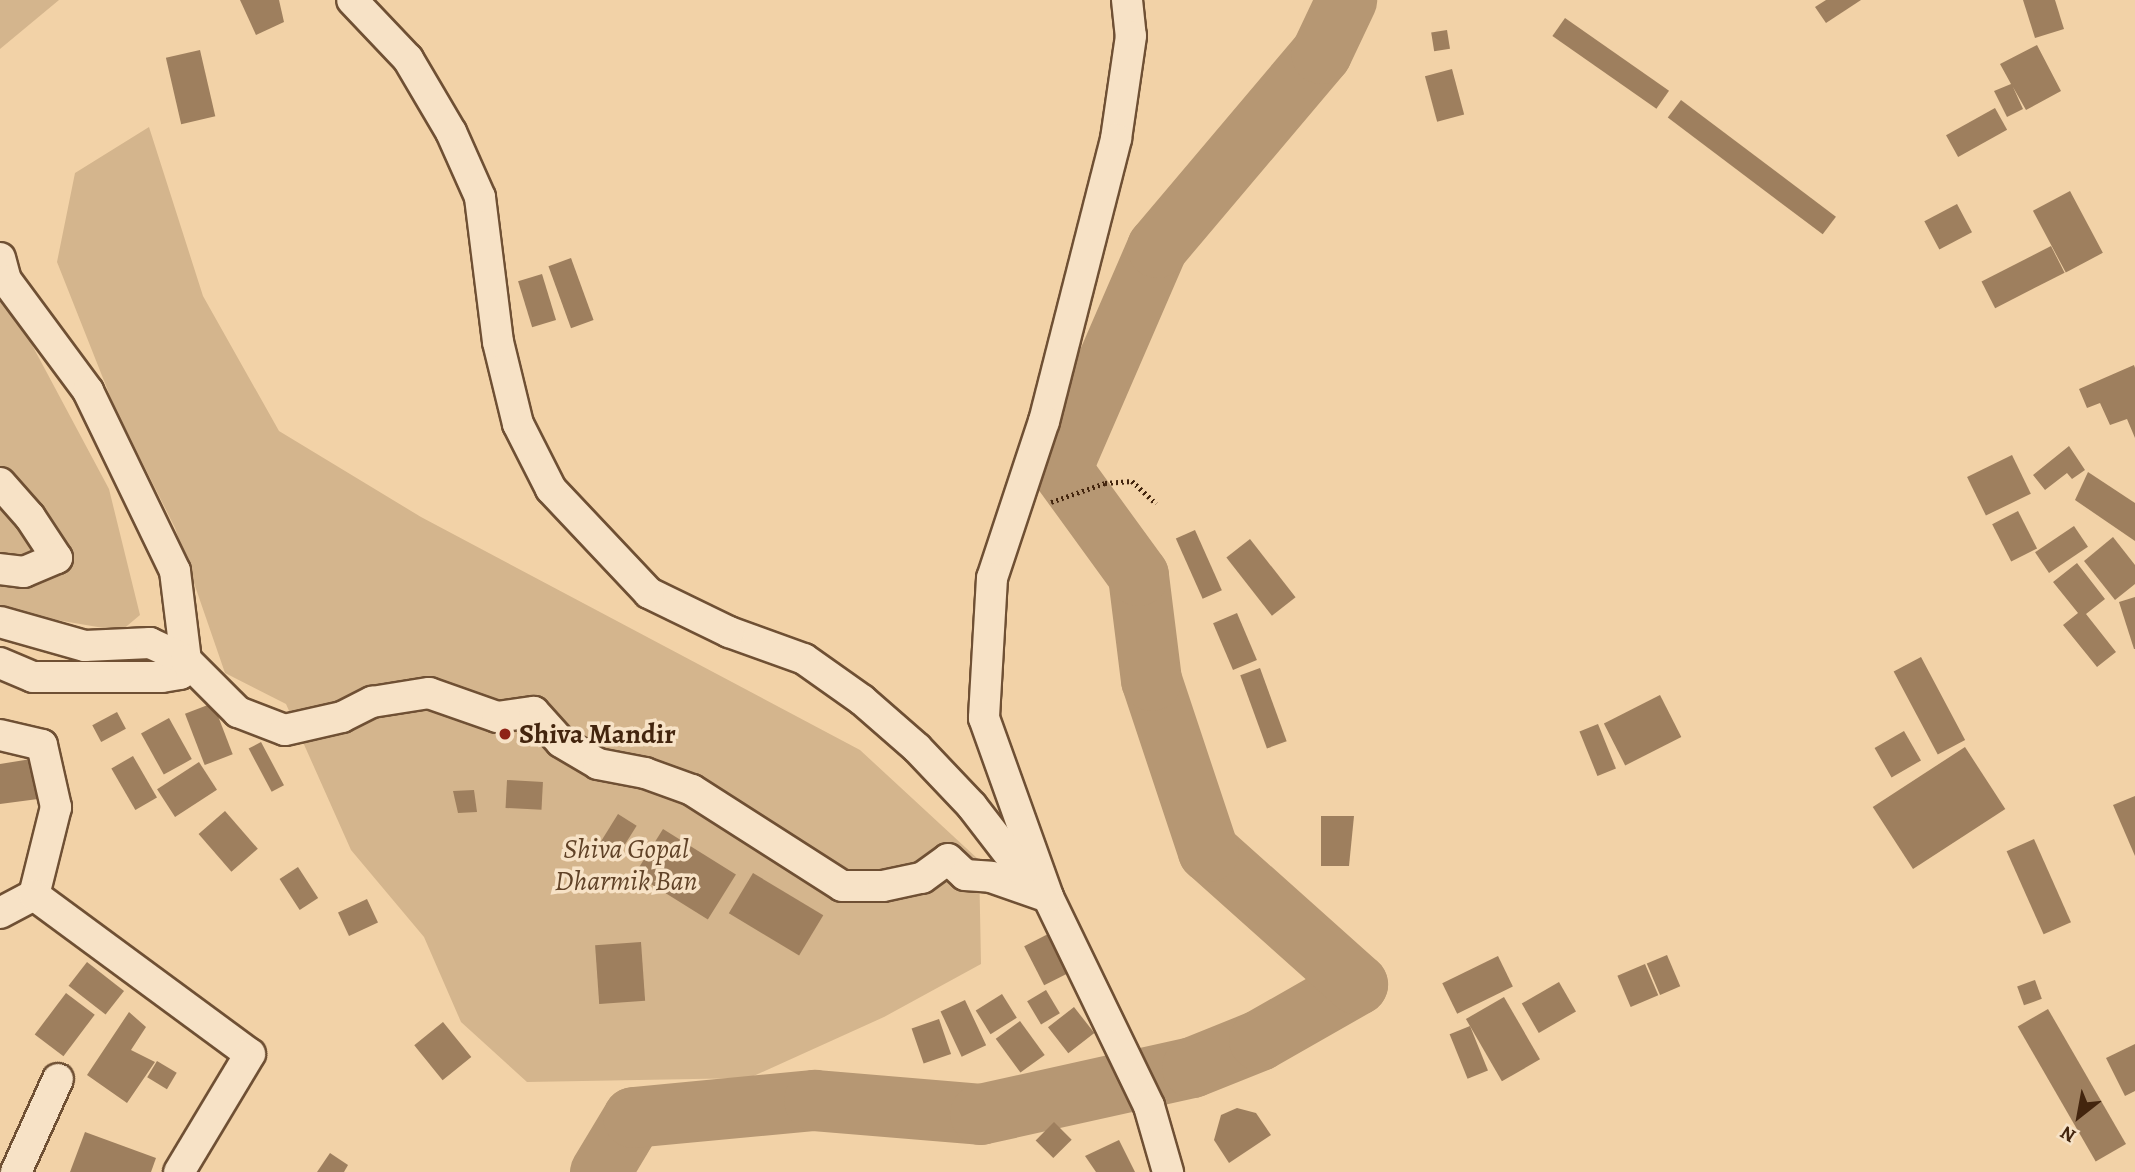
<!DOCTYPE html>
<html>
<head>
<meta charset="utf-8">
<style>
  body { margin:0 }
  #map { position:relative; width:2135px; height:1172px; overflow:hidden; background:#f2d2a7; font-family:Alegreya,serif }
  div>[style] { position:absolute }
  [style*='--x'] { left:calc(var(--x)*1px); top:calc(var(--y)*1px); width:calc(var(--w)*1px); rotate:calc(var(--a)*1deg) }
  .green>* { inset:0; background:#d4b58d }
  .river>* { height:61px; margin:-30.5px; padding:0 30.5px; transform-origin:30.5px; border-radius:30.5px; background:#b69773 }
  .building>* { inset:0; background:#9e7f5e; transform-origin:0 0 }
  .path>* { height:4.5px; margin-top:-2.25px; transform-origin:0; background:repeating-linear-gradient(90deg,#43250e 0 2px,transparent 0 5.5px) }
  .roads { filter:drop-shadow(2px 0 #6f5034) drop-shadow(-2px 0 #6f5034) drop-shadow(0 2px #6f5034) drop-shadow(0 -2px #6f5034) }
  .minor>* { height:30px; margin:-15px; padding:0 15px; transform-origin:15px; border-radius:15px; background:#f7e2c6 }
  .dots>* { width:19px; height:19px; translate:-50% -50%; box-sizing:border-box; border:4px solid #f7e2c6; border-radius:50% }
  span { translate:-50% -50%; white-space:nowrap; text-align:center; line-height:1.15; -webkit-text-stroke:7px #f7e2c6; paint-order:stroke }
  .poi-label { font-size:28px; color:#43250e; font-weight:700 }
  .left { translate:0 -50%; text-align:left }
  .park-label { font-size:28px; color:#604227; font-style:italic }
  .north { position:absolute; left:2044px; top:1081px; width:70px; height:70px; -webkit-text-stroke:5px #f7e2c6; paint-order:stroke; rotate:211deg; font-size:19px; font-weight:700; line-height:28px; text-align:center; color:#43250e }
  .north::after { content:''; display:block; margin:auto; width:24px; height:32px; background:#43250e; clip-path:polygon(50% 0,100% 100%,50% 72%,0 100%) }
</style>
</head>
<body>
<div id="map">
  <div class="green">
    <div style="clip-path:polygon(0 0,59px 0,0 49px)"></div>
    <div style="clip-path:polygon(149px 127px,203px 296px,279px 431px,421px 517px,860px 750px,979px 860px,981px 964px,884px 1017px,749px 1078px,527px 1082px,461px 1022px,424px 937px,351px 850px,286px 704px,225px 673px,175px 528px,114px 406px,57px 262px,75px 173px)"></div>
    <div style="clip-path:polygon(0 285px,109px 489px,140px 615px,121px 631px,10px 612px,0 615px)"></div>
  </div>
  <div class="river">
    <div style="--x:600;--y:1172;--w:64;--a:-59"></div>
    <div style="--x:633;--y:1117;--w:182;--a:-5.4"></div>
    <div style="--x:814;--y:1100;--w:167;--a:4.8"></div>
    <div style="--x:980;--y:1114;--w:217;--a:-12.5"></div>
    <div style="--x:1192;--y:1067;--w:72;--a:-21.9"></div>
    <div style="--x:1259;--y:1040;--w:113;--a:-29.7"></div>
    <div style="--x:1357;--y:984;--w:200;--a:-138.2"></div>
    <div style="--x:1208;--y:851;--w:180;--a:-108.4"></div>
    <div style="--x:1151;--y:680;--w:106;--a:-97.1"></div>
    <div style="--x:1138;--y:575;--w:131;--a:-126"></div>
    <div style="--x:1061;--y:469;--w:242;--a:-66.6"></div>
    <div style="--x:1157;--y:247;--w:254;--a:-49.8"></div>
    <div style="--x:1321;--y:53;--w:59;--a:-64.7"></div>
  </div>
  <div class="building">
    <div style="clip-path:polygon(240px 0,279px 0,284px 22px,256px 35px)"></div>
    <div style="clip-path:polygon(1826px 0,1861px 0,1826px 23px,1815px 7px)"></div>
    <div style="clip-path:polygon(2023px 0,2055px 0,2064px 29px,2035px 38px)"></div>
    <div style="left:1565px;top:18px;width:127px;height:22px;rotate:35deg"></div>
    <div style="left:1447px;top:30px;width:19px;height:16px;rotate:81deg"></div>
    <div style="clip-path:polygon(2037px 45px,2061px 91px,2026px 110px,2013px 87px,2023px 109px,2007px 117px,1994px 91px,2011px 84px,2000px 64px)"></div>
    <div style="left:200px;top:50px;width:68px;height:35px;rotate:77deg"></div>
    <div style="left:1452px;top:69px;width:47px;height:28px;rotate:75deg"></div>
    <div style="left:1681px;top:100px;width:194px;height:22px;rotate:37deg"></div>
    <div style="left:1995px;top:108px;width:25px;height:56px;rotate:61deg"></div>
    <div style="left:2070px;top:191px;width:70px;height:42px;rotate:62deg"></div>
    <div style="left:1957px;top:204px;width:32px;height:37px;rotate:62deg"></div>
    <div style="left:2051px;top:246px;width:30px;height:78px;rotate:63deg"></div>
    <div style="left:571px;top:258px;width:66px;height:24px;rotate:70deg"></div>
    <div style="left:542px;top:274px;width:48px;height:25px;rotate:73deg"></div>
    <div style="clip-path:polygon(2134px 365px,2135px 368px,2135px 438px,2127px 419px,2110px 425px,2100px 403px,2087px 408px,2079px 389px)"></div>
    <div style="clip-path:polygon(2069px 446px,2085px 470px,2072px 479px,2067px 473px,2045px 490px,2033px 475px)"></div>
    <div style="left:2012px;top:455px;width:43px;height:50px;rotate:64deg"></div>
    <div style="clip-path:polygon(2088px 472px,2135px 503px,2135px 541px,2075px 500px)"></div>
    <div style="left:2018px;top:511px;width:42px;height:29px;rotate:63deg"></div>
    <div style="left:2074px;top:526px;width:25px;height:47px;rotate:56deg"></div>
    <div style="left:1195px;top:530px;width:66px;height:21px;rotate:66deg"></div>
    <div style="clip-path:polygon(2113px 537px,2135px 565px,2135px 584px,2115px 600px,2084px 561px)"></div>
    <div style="left:1250px;top:539px;width:74px;height:30px;rotate:52deg"></div>
    <div style="clip-path:polygon(2077px 563px,2105px 599px,2086px 614px,2116px 652px,2097px 667px,2063px 625px,2078px 613px,2053px 582px)"></div>
    <div style="clip-path:polygon(2135px 597px,2135px 649px,2134px 649px,2119px 602px)"></div>
    <div style="left:1237px;top:613px;width:51px;height:26px;rotate:67deg"></div>
    <div style="left:1921px;top:657px;width:94px;height:31px;rotate:62deg"></div>
    <div style="left:1260px;top:668px;width:78px;height:21px;rotate:70deg"></div>
    <div style="left:1660px;top:695px;width:47px;height:63px;rotate:63deg"></div>
    <div style="left:213px;top:703px;width:55px;height:30px;rotate:69deg"></div>
    <div style="left:117px;top:712px;width:19px;height:28px;rotate:62deg"></div>
    <div style="left:169px;top:718px;width:47px;height:32px;rotate:61deg"></div>
    <div style="left:1598px;top:724px;width:48px;height:20px;rotate:68deg"></div>
    <div style="left:1904px;top:731px;width:34px;height:34px;rotate:60deg"></div>
    <div style="left:261px;top:742px;width:49px;height:14px;rotate:62deg"></div>
    <div style="left:1965px;top:747px;width:74px;height:110px;rotate:57deg"></div>
    <div style="left:133px;top:756px;width:48px;height:25px;rotate:60deg"></div>
    <div style="clip-path:polygon(31px 759px,38px 799px,0 804px,0 764px)"></div>
    <div style="left:199px;top:762px;width:33px;height:50px;rotate:57deg"></div>
    <div style="left:507px;top:780px;width:36px;height:28px;rotate:3deg"></div>
    <div style="clip-path:polygon(474px 790px,477px 812px,458px 813px,453px 791px)"></div>
    <div style="clip-path:polygon(2135px 796px,2135px 856px,2113px 805px)"></div>
    <div style="left:225px;top:811px;width:50px;height:35px;rotate:49deg"></div>
    <div style="left:618px;top:814px;width:22px;height:37px;rotate:32deg"></div>
    <div style="clip-path:polygon(1321px 816px,1354px 816px,1349px 866px,1321px 866px)"></div>
    <div style="left:663px;top:829px;width:86px;height:53px;rotate:32deg"></div>
    <div style="left:2034px;top:839px;width:91px;height:30px;rotate:66deg"></div>
    <div style="left:298px;top:867px;width:37px;height:22px;rotate:57deg"></div>
    <div style="left:753px;top:873px;width:82px;height:47px;rotate:31deg"></div>
    <div style="left:367px;top:899px;width:26px;height:32px;rotate:65deg"></div>
    <div style="left:1050px;top:933px;width:44px;height:29px;rotate:63deg"></div>
    <div style="left:641px;top:942px;width:59px;height:46px;rotate:86deg"></div>
    <div style="left:1667px;top:955px;width:34px;height:22px;rotate:67deg"></div>
    <div style="left:1498px;top:956px;width:34px;height:62px;rotate:64deg"></div>
    <div style="left:87px;top:962px;width:47px;height:30px;rotate:38deg"></div>
    <div style="left:1645px;top:964px;width:34px;height:30px;rotate:67deg"></div>
    <div style="left:2035px;top:980px;width:20px;height:19px;rotate:70deg"></div>
    <div style="left:1559px;top:982px;width:34px;height:43px;rotate:60deg"></div>
    <div style="left:1046px;top:990px;width:27px;height:22px;rotate:59deg"></div>
    <div style="left:66px;top:993px;width:36px;height:52px;rotate:37deg"></div>
    <div style="left:1002px;top:994px;width:28px;height:31px;rotate:58deg"></div>
    <div style="left:1504px;top:997px;width:72px;height:44px;rotate:60deg"></div>
    <div style="left:965px;top:1000px;width:50px;height:27px;rotate:65deg"></div>
    <div style="left:1074px;top:1007px;width:33px;height:33px;rotate:52deg"></div>
    <div style="left:2048px;top:1009px;width:156px;height:35px;rotate:60deg"></div>
    <div style="clip-path:polygon(129px 1012px,146px 1027px,131px 1050px,155px 1062px,127px 1103px,87px 1075px)"></div>
    <div style="left:939px;top:1019px;width:37px;height:29px;rotate:71deg"></div>
    <div style="left:1020px;top:1021px;width:42px;height:30px;rotate:54deg"></div>
    <div style="left:443px;top:1022px;width:45px;height:37px;rotate:51deg"></div>
    <div style="left:1470px;top:1026px;width:48px;height:22px;rotate:68deg"></div>
    <div style="clip-path:polygon(2135px 1044px,2135px 1091px,2125px 1096px,2106px 1058px)"></div>
    <div style="left:157px;top:1061px;width:23px;height:19px;rotate:31deg"></div>
    <div style="clip-path:polygon(1237px 1108px,1256px 1113px,1271px 1135px,1229px 1163px,1214px 1140px,1221px 1115px)"></div>
    <div style="left:1054px;top:1122px;width:25px;height:26px;rotate:45deg"></div>
    <div style="clip-path:polygon(85px 1132px,156px 1158px,151px 1172px,70px 1172px)"></div>
    <div style="clip-path:polygon(1119px 1140px,1135px 1172px,1096px 1172px,1085px 1156px)"></div>
    <div style="clip-path:polygon(330px 1153px,348px 1165px,344px 1172px,317px 1172px)"></div>
  </div>
  <div class="path">
    <div style="--x:1051;--y:502;--w:57;--a:-19.4"></div>
    <div style="--x:1105;--y:483;--w:27;--a:-4"></div>
    <div style="--x:1132;--y:481;--w:33;--a:43"></div>
  </div>
  <div class="roads">
    <div class="minor">
      <div style="--x:1127;--y:0;--w:36;--a:84"></div>
      <div style="--x:1131;--y:36;--w:104;--a:98.3"></div>
      <div style="--x:1116;--y:139;--w:291;--a:104.3"></div>
      <div style="--x:1044;--y:421;--w:165;--a:108.3"></div>
      <div style="--x:992;--y:578;--w:140;--a:93.3"></div>
      <div style="--x:984;--y:718;--w:190;--a:70.3"></div>
      <div style="--x:1048;--y:897;--w:232;--a:64.2"></div>
      <div style="--x:1149;--y:1106;--w:69;--a:73.9"></div>
      <div style="--x:0;--y:258;--w:23;--a:75"></div>
      <div style="--x:6;--y:280;--w:138;--a:53.5"></div>
      <div style="--x:88;--y:391;--w:200;--a:64.2"></div>
      <div style="--x:175;--y:571;--w:90;--a:83"></div>
      <div style="--x:186;--y:660;--w:15;--a:113"></div>
      <div style="--x:180;--y:674;--w:18;--a:171"></div>
      <div style="--x:162;--y:677;--w:129;--a:180"></div>
      <div style="--x:33;--y:677;--w:36;--a:-157"></div>
      <div style="--x:0;--y:483;--w:45;--a:48.6"></div>
      <div style="--x:30;--y:517;--w:49;--a:56.6"></div>
      <div style="--x:57;--y:558;--w:36;--a:157"></div>
      <div style="--x:24;--y:572;--w:24;--a:-173"></div>
      <div style="--x:0;--y:622;--w:88;--a:15.8"></div>
      <div style="--x:85;--y:646;--w:65;--a:-2.6"></div>
      <div style="--x:150;--y:643;--w:40;--a:25"></div>
      <div style="--x:186;--y:660;--w:74;--a:45"></div>
      <div style="--x:238;--y:712;--w:50;--a:21"></div>
      <div style="--x:285;--y:730;--w:58;--a:-12.8"></div>
      <div style="--x:342;--y:717;--w:34;--a:-27"></div>
      <div style="--x:372;--y:702;--w:58;--a:-9"></div>
      <div style="--x:429;--y:693;--w:72;--a:19.4"></div>
      <div style="--x:497;--y:717;--w:37;--a:-8"></div>
      <div style="--x:534;--y:712;--w:40;--a:48"></div>
      <div style="--x:561;--y:742;--w:43;--a:30.7"></div>
      <div style="--x:598;--y:764;--w:48;--a:10.8"></div>
      <div style="--x:645;--y:773;--w:50;--a:19.9"></div>
      <div style="--x:692;--y:790;--w:178;--a:32.6"></div>
      <div style="--x:842;--y:886;--w:41;--a:0"></div>
      <div style="--x:883;--y:886;--w:40;--a:-12"></div>
      <div style="--x:922;--y:878;--w:32;--a:-36"></div>
      <div style="--x:948;--y:859;--w:23;--a:43"></div>
      <div style="--x:965;--y:875;--w:26;--a:4"></div>
      <div style="--x:991;--y:877;--w:60;--a:19.3"></div>
      <div style="--x:1048;--y:897;--w:37;--a:-135"></div>
      <div style="--x:1022;--y:871;--w:82;--a:-127.6"></div>
      <div style="--x:972;--y:806;--w:80;--a:-133.5"></div>
      <div style="--x:917;--y:748;--w:73;--a:-138.9"></div>
      <div style="--x:862;--y:700;--w:71;--a:-144.7"></div>
      <div style="--x:804;--y:659;--w:80;--a:-160.2"></div>
      <div style="--x:729;--y:632;--w:89;--a:-154"></div>
      <div style="--x:649;--y:593;--w:143;--a:-133.3"></div>
      <div style="--x:551;--y:489;--w:73;--a:-116.9"></div>
      <div style="--x:518;--y:424;--w:84;--a:-103.7"></div>
      <div style="--x:498;--y:342;--w:146;--a:-97.1"></div>
      <div style="--x:480;--y:197;--w:71;--a:-114"></div>
      <div style="--x:451;--y:132;--w:85;--a:-120.5"></div>
      <div style="--x:408;--y:59;--w:81;--a:-133.5"></div>
      <div style="--x:0;--y:735;--w:43;--a:13.4"></div>
      <div style="--x:42;--y:745;--w:64;--a:77.3"></div>
      <div style="--x:56;--y:807;--w:91;--a:104"></div>
      <div style="--x:0;--y:913;--w:38;--a:-28"></div>
      <div style="--x:34;--y:895;--w:268;--a:36.4"></div>
      <div style="--x:250;--y:1054;--w:138;--a:121"></div>
      <div style="--x:16;--y:1172;--w:102;--a:-65.7"></div>
    </div>
  </div>
  <div class="dots">
    <div style="left:505px;top:734px;background:#8f2418"></div>
  </div>
  <div class="poi-label">
    <span class="left" style="left:519px;top:734px">Shiva Mandir</span>
  </div>
  <div class="park-label">
    <span style="left:626px;top:865px">Shiva Gopal<br>Dharmik Ban</span>
  </div>
  <div class="north">N</div>
</div>
</body>
</html>
